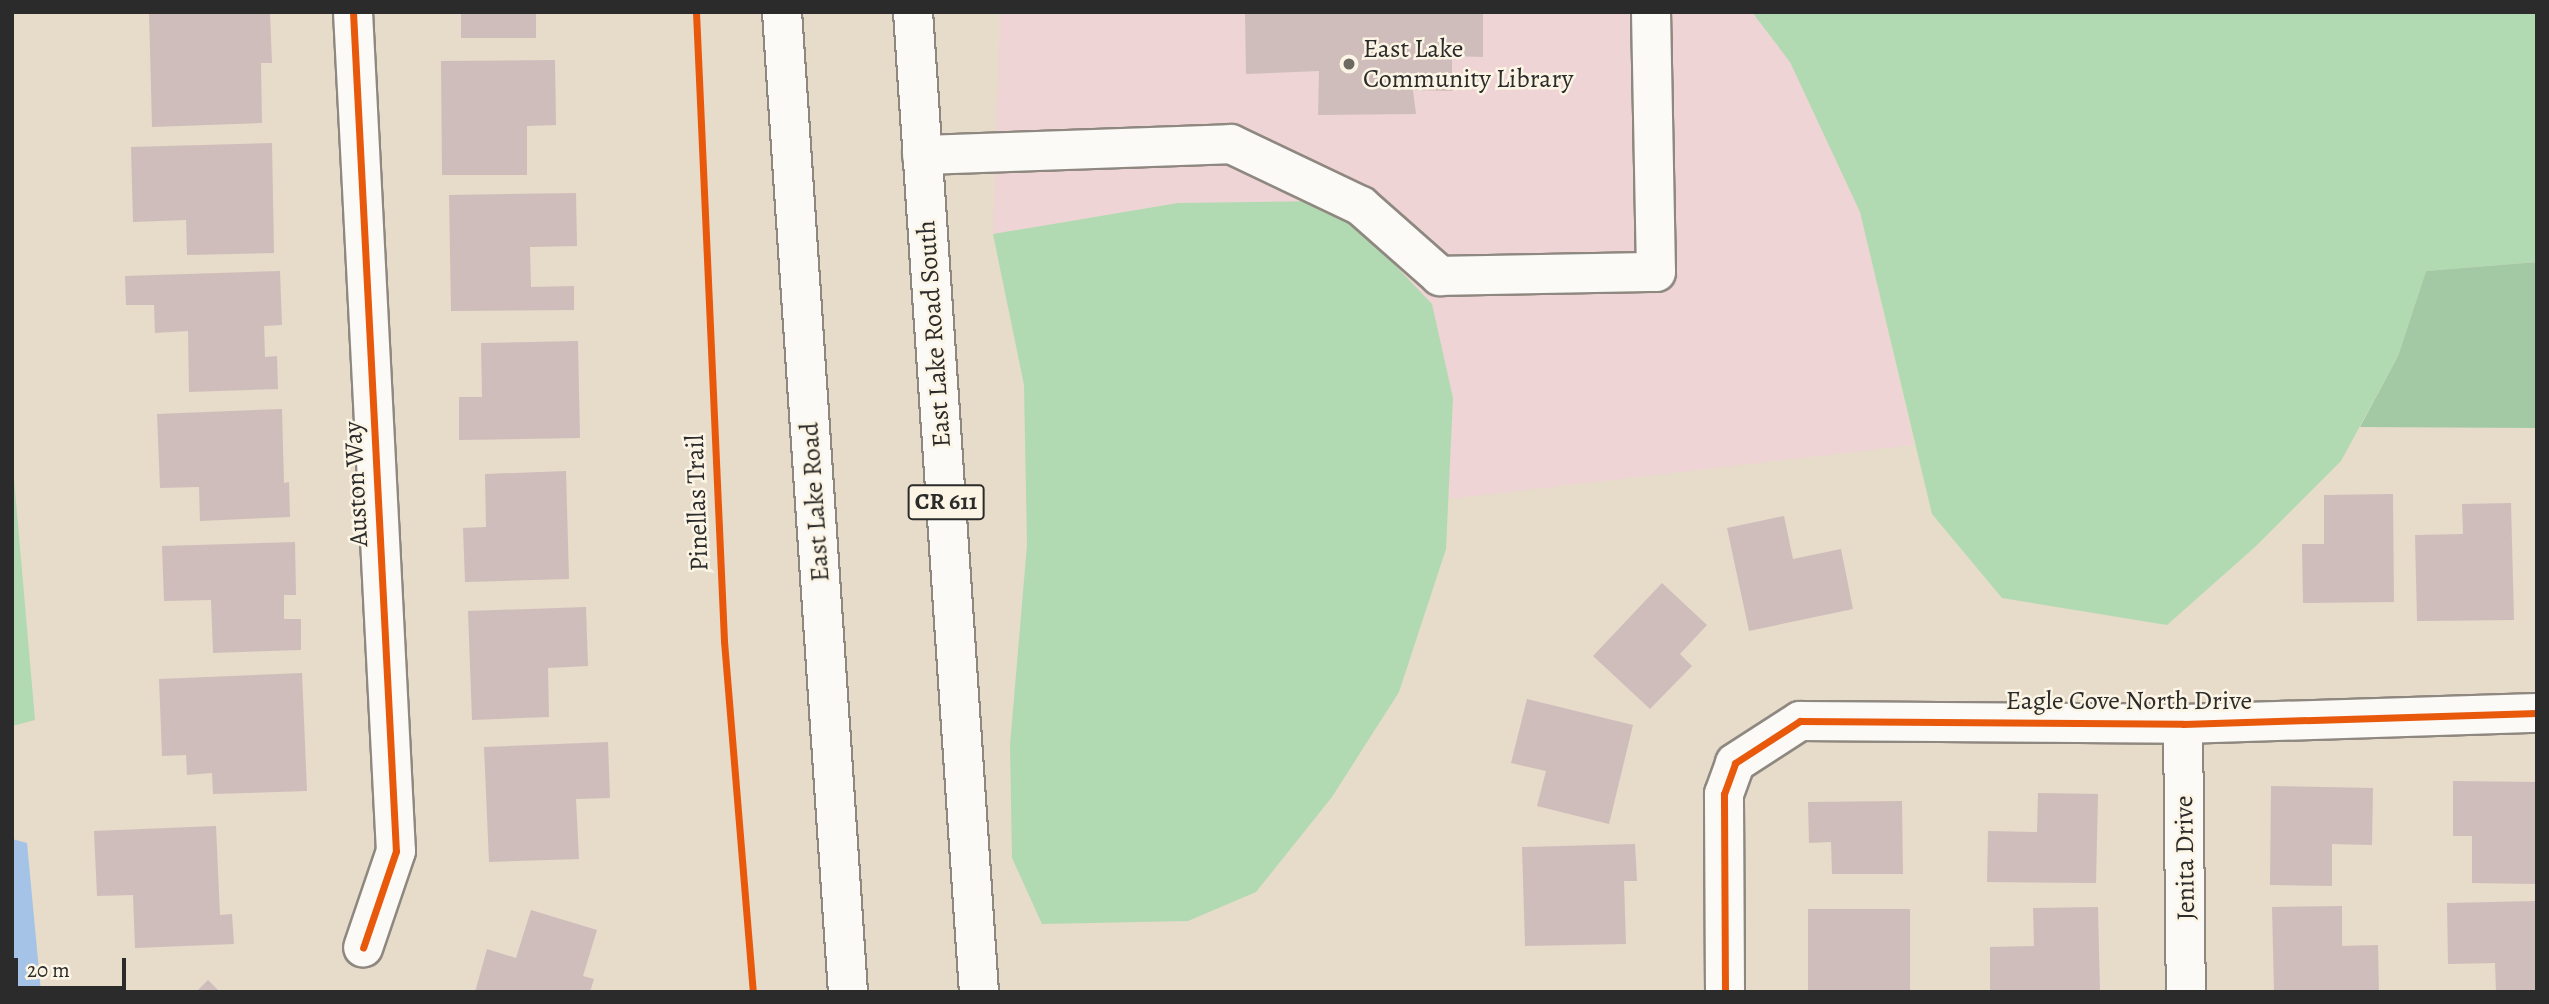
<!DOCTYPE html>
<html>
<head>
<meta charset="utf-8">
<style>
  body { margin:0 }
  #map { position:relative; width:2549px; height:1004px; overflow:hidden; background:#e7dbca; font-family:Alegreya,serif }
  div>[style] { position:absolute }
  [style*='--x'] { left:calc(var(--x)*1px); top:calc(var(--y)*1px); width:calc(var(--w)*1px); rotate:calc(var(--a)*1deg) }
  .built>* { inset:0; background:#eed4d4 }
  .green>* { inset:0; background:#b1dab2 }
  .forest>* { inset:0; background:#a3c9a4 }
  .water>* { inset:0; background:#a4c3e7 }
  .building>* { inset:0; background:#cfbdbb; transform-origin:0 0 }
  .roads { filter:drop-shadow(2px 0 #8e8880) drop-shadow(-2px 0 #8e8880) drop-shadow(0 2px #8e8880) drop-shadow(0 -2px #8e8880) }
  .minor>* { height:38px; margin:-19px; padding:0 19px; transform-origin:19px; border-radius:19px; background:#fbfaf7 }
  .major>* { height:38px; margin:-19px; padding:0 19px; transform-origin:19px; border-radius:19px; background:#fbfaf7 }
  .cycleway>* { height:7px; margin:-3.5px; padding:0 3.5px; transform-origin:3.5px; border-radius:3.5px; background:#e8590c }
  .dots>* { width:19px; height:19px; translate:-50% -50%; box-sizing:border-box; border:4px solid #fcf5e5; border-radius:50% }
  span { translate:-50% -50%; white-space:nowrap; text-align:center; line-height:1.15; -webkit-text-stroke:5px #fcf5e5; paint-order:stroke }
  .shield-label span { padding:2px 5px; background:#fcf5e5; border:2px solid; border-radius:5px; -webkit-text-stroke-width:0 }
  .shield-label { font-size:24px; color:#2b2b2b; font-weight:700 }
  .poi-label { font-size:26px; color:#2b2b2b }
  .left { translate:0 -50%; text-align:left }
  .street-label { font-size:26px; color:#2b2b2b }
  .frame { position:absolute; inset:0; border:14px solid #2b2b2b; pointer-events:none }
  .scale { position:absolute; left:14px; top:958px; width:112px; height:32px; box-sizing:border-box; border:4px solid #2b2b2b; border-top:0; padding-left:9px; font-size:21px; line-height:24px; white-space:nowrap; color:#2b2b2b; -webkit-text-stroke:5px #fcf5e5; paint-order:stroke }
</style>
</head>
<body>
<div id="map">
  <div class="built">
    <div style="clip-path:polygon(1000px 12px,1752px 12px,1790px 62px,1860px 212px,1914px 445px,1448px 499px,1453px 398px,1178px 203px,993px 234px)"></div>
  </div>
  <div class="green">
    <div style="clip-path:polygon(1752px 12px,2537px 12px,2537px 262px,2426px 271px,2398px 356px,2341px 461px,2255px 547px,2167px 625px,2002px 598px,1932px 514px,1860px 212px,1790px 62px)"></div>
    <div style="clip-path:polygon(1334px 201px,1432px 304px,1453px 398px,1446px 549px,1399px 692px,1332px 797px,1256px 892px,1188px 921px,1042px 924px,1012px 858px,1010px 745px,1027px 545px,1024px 385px,993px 234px,1178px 203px)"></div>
    <div style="clip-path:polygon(12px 456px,35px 720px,12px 726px)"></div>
  </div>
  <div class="forest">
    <div style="clip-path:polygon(2537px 262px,2537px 428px,2360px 427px,2398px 356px,2426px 271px)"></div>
  </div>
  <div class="water">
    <div style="clip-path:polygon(12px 839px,27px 843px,41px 992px,12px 992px)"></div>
  </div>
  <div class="building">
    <div style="clip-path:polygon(149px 12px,270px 12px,272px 63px,261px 63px,262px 123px,152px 127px)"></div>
    <div style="left:461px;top:12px;width:75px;height:26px"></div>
    <div style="clip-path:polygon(1245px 12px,1483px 12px,1483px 57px,1452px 56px,1452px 91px,1413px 90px,1416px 114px,1318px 115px,1319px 71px,1246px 74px)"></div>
    <div style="clip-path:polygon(555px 60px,556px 125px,527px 126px,527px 175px,442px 175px,441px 61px)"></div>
    <div style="clip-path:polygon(272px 143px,274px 253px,187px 255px,186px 220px,133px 222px,131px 147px)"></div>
    <div style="clip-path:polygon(576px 193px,577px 246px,530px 247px,531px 287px,574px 286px,574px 310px,451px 311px,449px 195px)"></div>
    <div style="clip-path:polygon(280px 271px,282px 325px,264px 326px,265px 357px,277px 356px,278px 389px,189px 392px,188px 331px,155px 333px,154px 305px,126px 305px,125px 276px)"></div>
    <div style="clip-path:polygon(578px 341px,580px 438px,459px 440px,459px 397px,482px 397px,481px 343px)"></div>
    <div style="clip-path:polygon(282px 409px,284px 483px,289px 482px,290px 517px,200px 521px,199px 487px,160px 488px,157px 414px)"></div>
    <div style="clip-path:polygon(566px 471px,569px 579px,465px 582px,463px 528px,486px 527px,485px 474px)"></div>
    <div style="clip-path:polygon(2393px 494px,2394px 602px,2303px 603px,2302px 544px,2324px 544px,2324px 495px)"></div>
    <div style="clip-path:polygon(2511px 503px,2514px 620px,2417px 621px,2415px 535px,2463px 534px,2462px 504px)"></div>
    <div style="clip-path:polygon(1784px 516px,1793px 559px,1841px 549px,1853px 609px,1749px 631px,1727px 528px)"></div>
    <div style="clip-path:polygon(295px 542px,296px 595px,284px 595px,284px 619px,301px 619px,301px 650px,213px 653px,211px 600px,164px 601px,162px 546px)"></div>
    <div style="clip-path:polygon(1662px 583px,1707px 625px,1680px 654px,1692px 666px,1650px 709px,1593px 656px)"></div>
    <div style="clip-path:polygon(586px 607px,588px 666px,548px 668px,549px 717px,472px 720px,468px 611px)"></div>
    <div style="clip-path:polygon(302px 673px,307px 791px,213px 794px,212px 773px,187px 775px,186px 755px,162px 756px,159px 679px)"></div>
    <div style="clip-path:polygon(1527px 699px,1633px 725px,1609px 824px,1537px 806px,1546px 771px,1511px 763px)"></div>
    <div style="clip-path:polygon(608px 742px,610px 798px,576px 799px,579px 859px,489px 862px,484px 747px)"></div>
    <div style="clip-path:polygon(2453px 781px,2537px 782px,2537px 884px,2472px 883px,2472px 836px,2453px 836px)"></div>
    <div style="clip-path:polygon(2271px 786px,2373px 788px,2372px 845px,2332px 844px,2332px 886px,2270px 885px)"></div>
    <div style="clip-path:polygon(2038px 793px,2098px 794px,2096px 883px,1987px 882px,1988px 831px,2037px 832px)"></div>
    <div style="clip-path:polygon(1902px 801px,1903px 874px,1832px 874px,1831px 842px,1809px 843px,1808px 802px)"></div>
    <div style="clip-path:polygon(216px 826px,220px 915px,232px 914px,234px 944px,135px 948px,133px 895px,97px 896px,94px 831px)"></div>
    <div style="clip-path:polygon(1635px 844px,1637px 881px,1624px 881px,1626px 944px,1525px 946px,1522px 847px)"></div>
    <div style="clip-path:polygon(2537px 901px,2537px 992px,2496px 992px,2495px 963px,2448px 964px,2447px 903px)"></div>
    <div style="clip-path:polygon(2342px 906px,2342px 946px,2378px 945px,2379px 992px,2274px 992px,2272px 907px)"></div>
    <div style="clip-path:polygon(2098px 907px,2100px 992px,1990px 992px,1990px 947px,2034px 946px,2033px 908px)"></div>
    <div style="left:1910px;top:909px;width:83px;height:102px;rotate:90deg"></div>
    <div style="clip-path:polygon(531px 910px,597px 930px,583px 976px,594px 979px,590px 992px,475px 992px,487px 949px,516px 958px)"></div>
    <div style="clip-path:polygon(208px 980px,220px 992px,196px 992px)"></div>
  </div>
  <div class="roads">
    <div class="minor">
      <div style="--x:353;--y:12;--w:840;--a:87.07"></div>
      <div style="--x:396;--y:851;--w:102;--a:108.8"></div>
      <div style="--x:922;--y:155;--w:309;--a:-2"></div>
      <div style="--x:1231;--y:144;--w:144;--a:25.5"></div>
      <div style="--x:1361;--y:206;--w:106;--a:41.5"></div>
      <div style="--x:1440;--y:276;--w:216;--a:-1.1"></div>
      <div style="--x:1656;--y:272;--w:260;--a:-91.1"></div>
      <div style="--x:2183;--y:724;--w:268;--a:89.4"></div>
      <div style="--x:1725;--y:992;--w:198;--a:-90.3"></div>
      <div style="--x:1724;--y:794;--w:33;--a:-70"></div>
      <div style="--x:1735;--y:763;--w:77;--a:-32.9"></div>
      <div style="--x:1800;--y:721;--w:383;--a:0.4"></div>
      <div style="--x:2183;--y:724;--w:354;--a:-1.8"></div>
    </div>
    <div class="major">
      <div style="--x:782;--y:12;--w:982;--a:86.15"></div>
      <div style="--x:913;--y:12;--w:982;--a:86.15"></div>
    </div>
  </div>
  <div class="cycleway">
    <div style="--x:353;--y:12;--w:840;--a:87.07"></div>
    <div style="--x:396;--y:851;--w:102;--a:108.8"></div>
    <div style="--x:696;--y:12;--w:630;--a:87.45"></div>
    <div style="--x:724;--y:641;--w:352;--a:85.3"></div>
    <div style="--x:1725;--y:992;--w:198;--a:-90.3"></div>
    <div style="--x:1724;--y:794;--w:33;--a:-70"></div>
    <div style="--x:1735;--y:763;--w:77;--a:-32.9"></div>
    <div style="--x:1800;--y:721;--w:383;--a:0.4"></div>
    <div style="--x:2183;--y:724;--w:354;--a:-1.8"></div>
  </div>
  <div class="dots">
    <div style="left:1349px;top:64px;background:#6d6963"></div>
  </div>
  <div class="shield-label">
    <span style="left:946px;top:502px">CR 611</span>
  </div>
  <div class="poi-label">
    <span class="left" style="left:1363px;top:64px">East Lake<br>Community Library</span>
  </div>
  <div class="street-label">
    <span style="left:934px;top:334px;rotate:-94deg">East Lake Road South</span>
    <span style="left:356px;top:484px;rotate:-93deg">Auston Way</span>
    <span style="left:815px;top:502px;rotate:-94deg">East Lake Road</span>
    <span style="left:697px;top:503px;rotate:-92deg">Pinellas Trail</span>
    <span style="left:2129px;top:701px">Eagle Cove North Drive</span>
    <span style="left:2185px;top:858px;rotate:-91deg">Jenita Drive</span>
  </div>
  <div class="frame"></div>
  <div class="scale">20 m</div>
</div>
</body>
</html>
